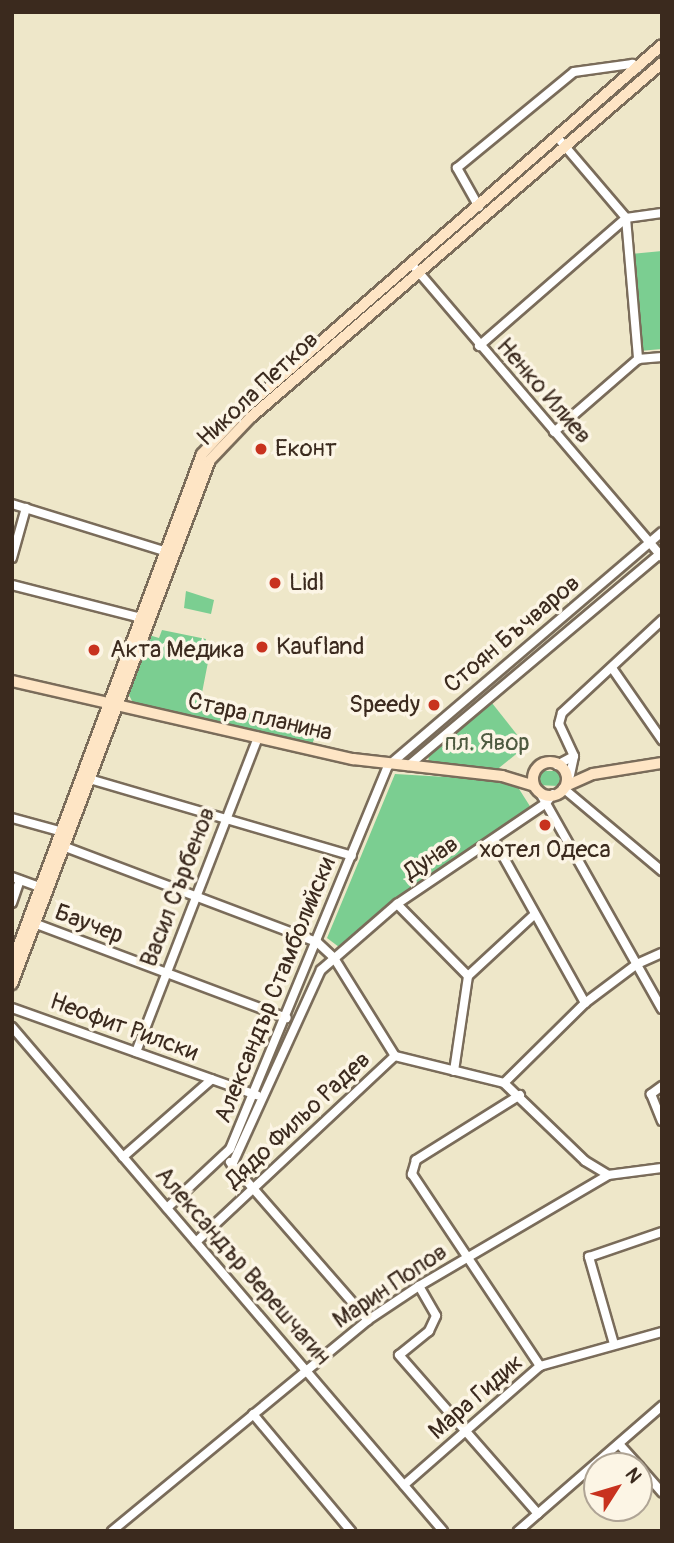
<!DOCTYPE html>
<html>
<head>
<meta charset="utf-8">
<style>
  body { margin:0 }
  #map { position:relative; width:674px; height:1543px; overflow:hidden; background:#eee7c9; font-family:Pangolin,sans-serif }
  div>[style] { position:absolute }
  [style*='--x'] { left:calc(var(--x)*1px); top:calc(var(--y)*1px); width:calc(var(--w)*1px); rotate:calc(var(--a)*1deg) }
  .green>* { inset:0; background:#7bce91 }
  .roads { filter:drop-shadow(2px 0 #7a6c5a) drop-shadow(-2px 0 #7a6c5a) drop-shadow(0 2px #7a6c5a) drop-shadow(0 -2px #7a6c5a) }
  .street>* { height:8px; margin:-4px; padding:0 4px; transform-origin:4px; border-radius:4px; background:#fff }
  .secondary>* { height:10px; margin:-5px; padding:0 5px; transform-origin:5px; border-radius:5px; background:#fee5c5 }
  .secondary>.ring { margin:-5px; padding:0; box-sizing:content-box; background:none; border:10px solid #fee5c5; border-radius:50% }
  .dots>* { width:19px; height:19px; translate:-50% -50%; box-sizing:border-box; border:4px solid #fcf5e5; border-radius:50% }
  span { translate:-50% -50%; white-space:nowrap; text-align:center; line-height:1.15; -webkit-text-stroke:7px #fcf5e5; paint-order:stroke }
  .street-label { font-size:24px; color:#3b2a1e }
  .poi-label { font-size:24px; color:#3b2a1e }
  .left { translate:0 -50%; text-align:left }
  .right { translate:-100% -50%; text-align:right }
  .park-label { font-size:24px; color:#4e5b40 }
  .frame { position:absolute; inset:0; border:14px solid #3b2a1e; pointer-events:none }
  .north { position:absolute; left:583px; top:1452px; width:70px; height:70px; box-sizing:border-box; background:#fcf5e5; border:2px solid #afa495; border-radius:50%; rotate:53deg; font-size:19px; font-weight:700; line-height:28px; text-align:center; color:#3b2a1e }
  .north::after { content:''; display:block; margin:auto; width:24px; height:32px; background:#c8321e; clip-path:polygon(50% 0,100% 100%,50% 72%,0 100%) }
</style>
</head>
<body>
<div id="map">
  <div class="green">
    <div style="clip-path:polygon(662px 251px,662px 349px,639px 351px,631px 254px)"></div>
    <div style="clip-path:polygon(186px 591px,214px 600px,211px 614px,184px 608px)"></div>
    <div style="clip-path:polygon(162px 630px,206px 639px,202px 655px,209px 657px,200px 703px,319px 728px,312px 744px,133px 703px,128px 693px,149px 635px,159px 638px)"></div>
    <div style="clip-path:polygon(492px 703px,526px 746px,494px 772px,428px 764px,429px 754px)"></div>
    <div style="clip-path:polygon(541px 771px,559px 771px,563px 781px,558px 786px,538px 785px,535px 780px)"></div>
    <div style="clip-path:polygon(395px 774px,514px 781px,533px 811px,395px 900px,343px 950px,327px 938px)"></div>
  </div>
  <div class="roads">
    <div class="street">
      <div style="--x:558;--y:138;--w:105;--a:49.6"></div>
      <div style="--x:626;--y:218;--w:142;--a:85.1"></div>
      <div style="--x:479;--y:207;--w:45;--a:-119.4"></div>
      <div style="--x:457;--y:168;--w:151;--a:-39.4"></div>
      <div style="--x:574;--y:72;--w:59;--a:-7.9"></div>
      <div style="--x:632;--y:64;--w:7;--a:34"></div>
      <div style="--x:416;--y:269;--w:379;--a:49.5"></div>
      <div style="--x:479;--y:346;--w:195;--a:-41"></div>
      <div style="--x:626;--y:218;--w:36;--a:-8"></div>
      <div style="--x:554;--y:432;--w:111;--a:-41"></div>
      <div style="--x:638;--y:359;--w:24;--a:-5"></div>
      <div style="--x:12;--y:504;--w:165;--a:17.2"></div>
      <div style="--x:12;--y:558;--w:52;--a:-74.4"></div>
      <div style="--x:12;--y:585;--w:137;--a:14.3"></div>
      <div style="--x:612;--y:668;--w:88;--a:55.2"></div>
      <div style="--x:557;--y:765;--w:19;--a:-28"></div>
      <div style="--x:408;--y:766;--w:332;--a:-40.1"></div>
      <div style="--x:570;--y:775;--w:19;--a:-78"></div>
      <div style="--x:574;--y:756;--w:35;--a:-115"></div>
      <div style="--x:559;--y:724;--w:11;--a:-75"></div>
      <div style="--x:562;--y:713;--w:137;--a:-42.9"></div>
      <div style="--x:86;--y:778;--w:277;--a:16.3"></div>
      <div style="--x:563;--y:788;--w:129;--a:40"></div>
      <div style="--x:539;--y:791;--w:250;--a:60.6"></div>
      <div style="--x:12;--y:818;--w:57;--a:15.3"></div>
      <div style="--x:494;--y:840;--w:187;--a:60.8"></div>
      <div style="--x:60;--y:845;--w:275;--a:20.7"></div>
      <div style="--x:317;--y:942;--w:23;--a:43"></div>
      <div style="--x:334;--y:958;--w:115;--a:58.1"></div>
      <div style="--x:395;--y:1056;--w:112;--a:13.9"></div>
      <div style="--x:504;--y:1083;--w:112;--a:43.9"></div>
      <div style="--x:585;--y:1161;--w:27;--a:31"></div>
      <div style="--x:12;--y:877;--w:30;--a:20"></div>
      <div style="--x:12;--y:903;--w:24;--a:-71"></div>
      <div style="--x:397;--y:904;--w:101;--a:45.4"></div>
      <div style="--x:31;--y:922;--w:273;--a:20.6"></div>
      <div style="--x:12;--y:1008;--w:260;--a:19.6"></div>
      <div style="--x:12;--y:1027;--w:663;--a:49.46"></div>
      <div style="--x:136;--y:1052;--w:338;--a:-68.8"></div>
      <div style="--x:454;--y:1071;--w:96;--a:-81.6"></div>
      <div style="--x:468;--y:976;--w:91;--a:-42.8"></div>
      <div style="--x:504;--y:1083;--w:114;--a:-44.6"></div>
      <div style="--x:585;--y:1003;--w:65;--a:-36.9"></div>
      <div style="--x:637;--y:964;--w:27;--a:-24"></div>
      <div style="--x:662;--y:1086;--w:14;--a:144"></div>
      <div style="--x:651;--y:1094;--w:29;--a:68"></div>
      <div style="--x:520;--y:1095;--w:123;--a:148"></div>
      <div style="--x:416;--y:1160;--w:15;--a:106"></div>
      <div style="--x:412;--y:1174;--w:231;--a:56.3"></div>
      <div style="--x:123;--y:1157;--w:118;--a:-41.2"></div>
      <div style="--x:230;--y:1162;--w:210;--a:48.9"></div>
      <div style="--x:232;--y:1165;--w:214;--a:-65.5"></div>
      <div style="--x:321;--y:970;--w:101;--a:-41"></div>
      <div style="--x:397;--y:904;--w:180;--a:-34.1"></div>
      <div style="--x:546;--y:803;--w:11;--a:-52"></div>
      <div style="--x:167;--y:1208;--w:86;--a:-43.1"></div>
      <div style="--x:230;--y:1149;--w:414;--a:-67.6"></div>
      <div style="--x:388;--y:766;--w:360;--a:-40.5"></div>
      <div style="--x:196;--y:1242;--w:272;--a:-43.1"></div>
      <div style="--x:419;--y:1286;--w:34;--a:60"></div>
      <div style="--x:436;--y:1316;--w:17;--a:115"></div>
      <div style="--x:429;--y:1331;--w:38;--a:141"></div>
      <div style="--x:399;--y:1355;--w:211;--a:48.8"></div>
      <div style="--x:614;--y:1344;--w:91;--a:-106"></div>
      <div style="--x:589;--y:1257;--w:77;--a:-18.9"></div>
      <div style="--x:253;--y:1414;--w:153;--a:50.1"></div>
      <div style="--x:619;--y:1444;--w:30;--a:48"></div>
      <div style="--x:639;--y:1466;--w:35;--a:49"></div>
      <div style="--x:404;--y:1485;--w:181;--a:-41.2"></div>
      <div style="--x:540;--y:1366;--w:127;--a:-15.6"></div>
      <div style="--x:112;--y:1531;--w:332;--a:-39.5"></div>
      <div style="--x:368;--y:1320;--w:61;--a:-33.7"></div>
      <div style="--x:419;--y:1286;--w:219;--a:-30.4"></div>
      <div style="--x:608;--y:1175;--w:54;--a:-7.4"></div>
      <div style="--x:518;--y:1531;--w:191;--a:-41"></div>
    </div>
    <div class="secondary">
      <div style="--x:12;--y:681;--w:350;--a:12.9"></div>
      <div style="--x:353;--y:759;--w:150;--a:6.5"></div>
      <div style="--x:502;--y:776;--w:31;--a:17"></div>
      <div class="ring" style="left:533px;top:762px;width:24px;height:24px"></div>
      <div style="--x:568;--y:785;--w:27;--a:-24"></div>
      <div style="--x:593;--y:774;--w:70;--a:-9.1"></div>
      <div style="--x:12;--y:963;--w:543;--a:-69.53"></div>
      <div style="--x:202;--y:454;--w:62;--a:-47"></div>
      <div style="--x:244;--y:409;--w:554;--a:-41.05"></div>
      <div style="--x:12;--y:984;--w:560;--a:-69.3"></div>
      <div style="--x:210;--y:460;--w:59;--a:-46.4"></div>
      <div style="--x:251;--y:417;--w:542;--a:-40.74"></div>
    </div>
  </div>
  <div class="dots">
    <div style="left:261px;top:449px;background:#c8321e"></div>
    <div style="left:275px;top:583px;background:#c8321e"></div>
    <div style="left:262px;top:647px;background:#c8321e"></div>
    <div style="left:94px;top:650px;background:#c8321e"></div>
    <div style="left:434px;top:705px;background:#c8321e"></div>
    <div style="left:545px;top:825px;background:#c8321e"></div>
  </div>
  <div class="street-label">
    <span style="left:258px;top:389px;rotate:-43deg">Никола Петков</span>
    <span style="left:544px;top:391px;rotate:49deg">Ненко Илиев</span>
    <span style="left:512px;top:634px;rotate:-40deg">Стоян Бъчваров</span>
    <span style="left:260px;top:717px;rotate:13deg">Стара планина</span>
    <span style="left:431px;top:858px;rotate:-34deg">Дунав</span>
    <span style="left:178px;top:887px;rotate:-69deg">Васил Сърбенов</span>
    <span style="left:89px;top:924px;rotate:21deg">Баучер</span>
    <span style="left:275px;top:990px;rotate:-68deg">Александър Стамболийски</span>
    <span style="left:124px;top:1027px;rotate:20deg">Неофит Рилски</span>
    <span style="left:298px;top:1120px;rotate:-43deg">Дядо Фильо Радев</span>
    <span style="left:243px;top:1266px;rotate:49deg">Александър Верешчагин</span>
    <span style="left:390px;top:1286px;rotate:-34deg">Марин Попов</span>
    <span style="left:476px;top:1397px;rotate:-41deg">Мара Гидик</span>
  </div>
  <div class="poi-label">
    <span class="left" style="left:275px;top:449px">Еконт</span>
    <span class="left" style="left:289px;top:583px">Lidl</span>
    <span class="left" style="left:276px;top:647px">Kaufland</span>
    <span class="left" style="left:110px;top:650px">Акта Медика</span>
    <span class="right" style="left:420px;top:705px">Speedy</span>
    <span style="left:545px;top:850px">хотел Одеса</span>
  </div>
  <div class="park-label">
    <span style="left:487px;top:743px">пл. Явор</span>
  </div>
  <div class="frame"></div>
  <div class="north">N</div>
</div>
</body>
</html>
